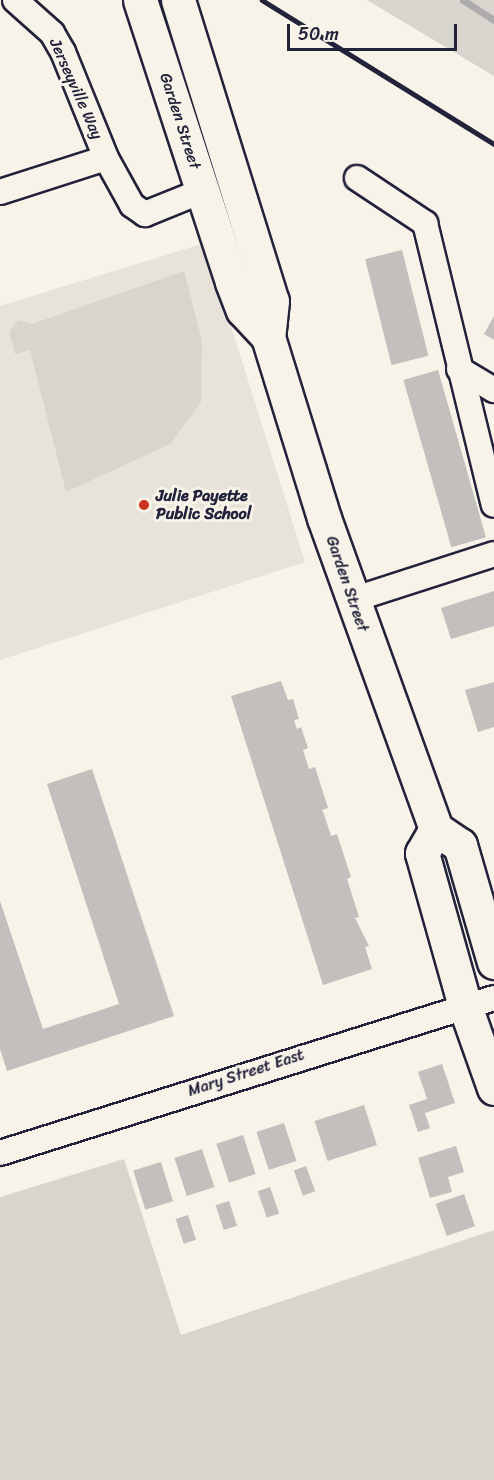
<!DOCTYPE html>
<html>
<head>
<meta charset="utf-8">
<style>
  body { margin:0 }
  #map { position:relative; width:494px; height:1480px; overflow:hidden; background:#f7f3e8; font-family:Sriracha,sans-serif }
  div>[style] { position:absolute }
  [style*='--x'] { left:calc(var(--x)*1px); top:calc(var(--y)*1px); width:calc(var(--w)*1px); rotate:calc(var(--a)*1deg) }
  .built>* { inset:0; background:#e7e3db }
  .green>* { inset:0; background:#d8d5cf }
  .stream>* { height:7px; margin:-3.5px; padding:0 3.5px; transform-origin:3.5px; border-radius:3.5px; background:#aeabad }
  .building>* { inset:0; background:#c2bfbd; transform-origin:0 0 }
  .roads { filter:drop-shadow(2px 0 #22223b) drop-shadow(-2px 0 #22223b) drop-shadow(0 2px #22223b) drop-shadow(0 -2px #22223b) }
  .street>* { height:24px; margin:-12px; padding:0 12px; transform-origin:12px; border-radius:12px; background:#f7f3e8 }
  .secondary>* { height:33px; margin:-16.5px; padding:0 16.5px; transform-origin:16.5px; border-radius:16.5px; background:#f7f3e8 }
  .rail>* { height:4.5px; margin:-2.25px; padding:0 2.25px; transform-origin:2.25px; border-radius:2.25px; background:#22223b }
  .dots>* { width:16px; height:16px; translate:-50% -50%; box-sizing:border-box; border:3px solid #f7f3e8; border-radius:50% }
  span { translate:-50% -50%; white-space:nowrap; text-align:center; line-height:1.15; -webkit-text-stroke:6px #f7f3e8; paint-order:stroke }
  .street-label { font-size:16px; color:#22223b }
  .poi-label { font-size:16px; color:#22223b; font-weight:700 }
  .left { translate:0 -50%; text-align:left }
  .scale { position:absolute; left:287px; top:24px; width:170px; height:27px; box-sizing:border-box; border:3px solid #22223b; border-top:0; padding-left:8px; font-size:18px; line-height:21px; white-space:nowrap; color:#22223b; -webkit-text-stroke:4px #f7f3e8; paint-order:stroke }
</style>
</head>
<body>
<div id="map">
  <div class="built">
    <div style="clip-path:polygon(205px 243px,305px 562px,0 660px,0 306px)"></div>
  </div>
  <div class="green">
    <div style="clip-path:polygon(367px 0,494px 0,494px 76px)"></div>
    <div style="clip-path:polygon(184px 271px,202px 341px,201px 402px,170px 444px,66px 492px,30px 350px,15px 354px,9px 332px,18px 320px,32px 324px)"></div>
    <div style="clip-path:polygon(124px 1159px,181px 1335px,494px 1230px,494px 1480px,0 1480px,0 1197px)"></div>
  </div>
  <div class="stream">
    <div style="--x:463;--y:0;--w:37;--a:33"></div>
  </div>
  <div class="building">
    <div style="left:402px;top:250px;width:109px;height:38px;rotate:76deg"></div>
    <div style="clip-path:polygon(494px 316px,494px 340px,484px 334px)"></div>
    <div style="left:438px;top:370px;width:174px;height:36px;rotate:74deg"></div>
    <div style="clip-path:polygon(494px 591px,494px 626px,451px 639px,441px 608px)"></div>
    <div style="clip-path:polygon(281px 681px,288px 700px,293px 699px,299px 719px,294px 720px,297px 729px,301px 727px,308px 748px,303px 750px,309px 769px,315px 767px,328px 808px,322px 810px,324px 814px,331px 836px,337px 834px,351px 877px,347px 879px,359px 917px,355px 918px,369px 946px,365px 947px,372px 969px,323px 985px,231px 696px)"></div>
    <div style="clip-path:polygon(494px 682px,494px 727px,478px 732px,465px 690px)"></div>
    <div style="clip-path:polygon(92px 769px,174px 1016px,7px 1071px,0 1049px,0 901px,43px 1029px,119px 1004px,47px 784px)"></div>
    <div style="clip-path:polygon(442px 1064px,455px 1103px,425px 1113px,430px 1128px,418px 1132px,409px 1105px,427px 1099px,418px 1072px)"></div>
    <div style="left:364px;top:1105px;width:42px;height:52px;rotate:72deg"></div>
    <div style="left:284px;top:1123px;width:40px;height:29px;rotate:72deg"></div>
    <div style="left:243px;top:1135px;width:41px;height:28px;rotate:72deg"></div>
    <div style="clip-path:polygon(456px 1146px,464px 1172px,448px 1177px,452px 1192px,430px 1198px,418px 1158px)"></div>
    <div style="left:202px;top:1149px;width:40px;height:29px;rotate:72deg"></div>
    <div style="left:161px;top:1162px;width:41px;height:29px;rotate:73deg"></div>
    <div style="left:306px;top:1166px;width:27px;height:13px;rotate:70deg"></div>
    <div style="left:270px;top:1187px;width:28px;height:13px;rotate:71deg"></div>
    <div style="left:464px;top:1194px;width:34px;height:30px;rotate:71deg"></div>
    <div style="left:229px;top:1201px;width:26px;height:14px;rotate:72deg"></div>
    <div style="left:188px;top:1215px;width:26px;height:13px;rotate:72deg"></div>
  </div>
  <div class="roads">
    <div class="street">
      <div style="--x:15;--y:0;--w:50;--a:41.7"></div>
      <div style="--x:52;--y:33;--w:22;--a:60"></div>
      <div style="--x:63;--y:52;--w:114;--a:67.9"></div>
      <div style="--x:106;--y:158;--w:54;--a:61"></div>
      <div style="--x:132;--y:205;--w:16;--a:35"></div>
      <div style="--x:145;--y:214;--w:61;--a:-22"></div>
      <div style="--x:357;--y:178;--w:82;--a:33.5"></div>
      <div style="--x:425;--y:223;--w:290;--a:76.3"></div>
      <div style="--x:0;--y:192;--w:111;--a:-17.8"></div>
      <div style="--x:459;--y:369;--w:41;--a:31"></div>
      <div style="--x:352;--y:600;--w:149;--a:-17.9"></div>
      <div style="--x:0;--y:1153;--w:518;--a:-17.42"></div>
    </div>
    <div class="secondary">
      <div style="--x:140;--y:0;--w:297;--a:71.9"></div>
      <div style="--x:232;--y:282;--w:30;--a:69"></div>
      <div style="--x:243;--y:310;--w:37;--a:47"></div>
      <div style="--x:178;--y:0;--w:315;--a:72.7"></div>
      <div style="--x:272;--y:301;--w:36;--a:96"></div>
      <div style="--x:268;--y:337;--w:189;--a:72.8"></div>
      <div style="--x:324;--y:518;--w:331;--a:70.2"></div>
      <div style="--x:436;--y:829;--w:29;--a:34"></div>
      <div style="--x:460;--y:845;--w:122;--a:73.8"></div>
      <div style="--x:436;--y:829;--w:28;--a:120"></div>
      <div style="--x:422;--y:853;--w:159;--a:74.3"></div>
      <div style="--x:465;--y:1006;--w:87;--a:70.5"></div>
    </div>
  </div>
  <div class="rail">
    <div style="--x:262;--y:0;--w:273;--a:31.8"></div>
  </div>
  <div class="dots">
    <div style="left:144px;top:505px;background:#c8321e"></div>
  </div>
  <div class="street-label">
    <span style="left:76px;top:89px;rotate:66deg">Jerseyville Way</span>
    <span style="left:180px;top:121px;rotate:72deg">Garden Street</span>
    <span style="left:347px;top:584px;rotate:71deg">Garden Street</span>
    <span style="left:246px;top:1073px;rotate:-18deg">Mary Street East</span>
  </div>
  <div class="poi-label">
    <span class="left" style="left:156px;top:505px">Julie Payette<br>Public School</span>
  </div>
  <div class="scale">50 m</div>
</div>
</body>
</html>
